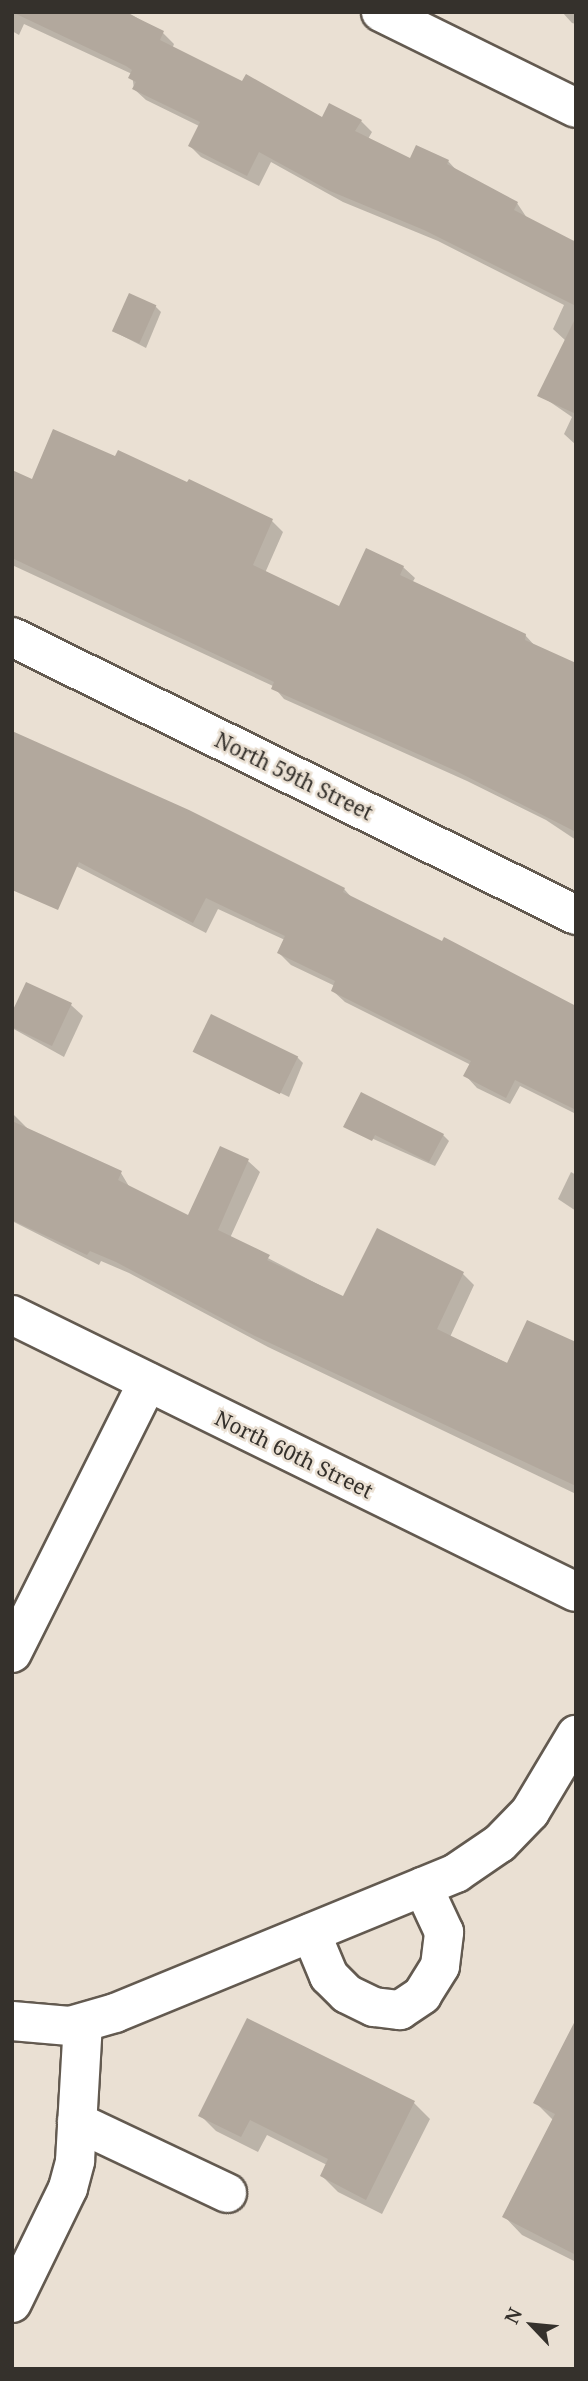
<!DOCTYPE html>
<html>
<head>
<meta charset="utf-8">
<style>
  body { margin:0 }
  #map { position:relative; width:588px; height:2381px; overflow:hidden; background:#eae0d3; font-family:"Noto Serif",serif }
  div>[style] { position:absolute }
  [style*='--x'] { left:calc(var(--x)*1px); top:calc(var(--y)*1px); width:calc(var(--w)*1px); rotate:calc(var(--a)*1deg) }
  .shadow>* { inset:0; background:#0003 }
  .building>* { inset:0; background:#b2a89d; transform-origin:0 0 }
  .roads { filter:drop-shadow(2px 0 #635a50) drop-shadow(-2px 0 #635a50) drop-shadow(0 2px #635a50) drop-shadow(0 -2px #635a50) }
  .minor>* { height:38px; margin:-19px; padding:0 19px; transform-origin:19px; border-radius:19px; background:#fff }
  .major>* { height:38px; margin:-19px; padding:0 19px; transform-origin:19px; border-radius:19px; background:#fff }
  span { translate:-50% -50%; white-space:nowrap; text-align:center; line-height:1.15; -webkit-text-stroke:5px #eae0d3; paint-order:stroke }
  .street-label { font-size:21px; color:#35312c }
  .frame { position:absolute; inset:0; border:14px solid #35312c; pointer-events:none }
  .north { position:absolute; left:497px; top:2290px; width:70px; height:70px; -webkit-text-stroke:5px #eae0d3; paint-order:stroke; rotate:296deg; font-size:19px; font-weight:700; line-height:28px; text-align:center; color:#35312c }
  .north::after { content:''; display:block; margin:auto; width:24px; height:32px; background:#35312c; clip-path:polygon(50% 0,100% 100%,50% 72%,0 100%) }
</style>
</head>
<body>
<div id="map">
  <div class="shadow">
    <div style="clip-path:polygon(12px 12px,127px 12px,163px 33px,174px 44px,172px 49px,323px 119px,361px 121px,372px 132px,368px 139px,411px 160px,448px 161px,459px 173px,517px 203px,527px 218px,573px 242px,576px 236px,576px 445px,564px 434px,572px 417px,540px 395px,566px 341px,553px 329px,564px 305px,438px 241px,343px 202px,271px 162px,259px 186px,201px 157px,190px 146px,199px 126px,146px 100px,134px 89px,132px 74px,24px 24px,19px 35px,12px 31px)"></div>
    <div style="clip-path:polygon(562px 12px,576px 12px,576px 24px,572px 23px)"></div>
    <div style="clip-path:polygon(155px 306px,161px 312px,146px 348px,115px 332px)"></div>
    <div style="clip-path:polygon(12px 472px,33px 482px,272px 521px,283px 532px,265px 573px,340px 608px,403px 567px,415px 578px,412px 583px,525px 635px,536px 647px,576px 717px,576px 840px,546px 820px,467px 781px,284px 699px,273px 686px,12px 565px)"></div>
    <div style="clip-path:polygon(52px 844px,344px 889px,354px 900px,576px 1007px,576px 1114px,520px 1086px,510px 1104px,477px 1088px,466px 1076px,471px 1065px,345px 1002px,333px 991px,335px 986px,291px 965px,279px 953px,285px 940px,218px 909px,206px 933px,70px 863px)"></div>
    <div style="clip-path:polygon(71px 1005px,83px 1016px,64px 1057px,12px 1028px,12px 1016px)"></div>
    <div style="clip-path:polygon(196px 1052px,297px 1057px,303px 1063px,289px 1097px)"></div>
    <div style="clip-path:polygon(12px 1113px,30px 1131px,121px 1173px,130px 1188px,189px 1217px,221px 1148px,248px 1161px,260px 1172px,230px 1238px,344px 1298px,463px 1274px,474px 1285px,450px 1337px,576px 1394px,576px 1494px,268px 1347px,129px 1273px,101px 1261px,99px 1265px,12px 1221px)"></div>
    <div style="clip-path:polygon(346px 1127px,443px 1135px,449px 1141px,435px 1166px)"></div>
    <div style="clip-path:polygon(571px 1172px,576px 1175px,576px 1211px,558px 1199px)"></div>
    <div style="clip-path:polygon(576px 2045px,576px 2262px,522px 2235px,504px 2216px,553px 2120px,535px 2102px)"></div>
    <div style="clip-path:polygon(414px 2103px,430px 2119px,382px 2214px,338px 2192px,322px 2176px,327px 2165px,267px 2135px,258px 2152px,216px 2131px,200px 2115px)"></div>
  </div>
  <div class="building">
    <div style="clip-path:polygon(12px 12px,125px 12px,164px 31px,160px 40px,242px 81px,246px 74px,322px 117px,329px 103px,362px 120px,355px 131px,410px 158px,416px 145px,449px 160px,447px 164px,518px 202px,514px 210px,576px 242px,576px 306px,424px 230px,330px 191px,259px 152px,247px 176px,188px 146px,200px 122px,132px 89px,136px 82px,128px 78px,132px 70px,126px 66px)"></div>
    <div style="left:129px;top:293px;width:30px;height:42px;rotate:24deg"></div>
    <div style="clip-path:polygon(576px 317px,576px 414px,537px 396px)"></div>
    <div style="clip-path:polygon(53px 429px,115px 456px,118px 450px,187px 482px,189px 479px,273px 519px,253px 565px,339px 606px,366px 548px,404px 566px,400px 575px,526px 634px,525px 640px,576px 663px,576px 832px,454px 770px,271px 689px,274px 682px,12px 558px,12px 470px,32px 479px)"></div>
    <div style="clip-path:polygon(12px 731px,189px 810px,345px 888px,343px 892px,442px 941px,444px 937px,576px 1006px,576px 1110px,515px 1080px,506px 1098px,463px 1076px,471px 1061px,331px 991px,335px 981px,277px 953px,285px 936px,206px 898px,193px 923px,79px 862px,58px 910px,12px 890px)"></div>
    <div style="clip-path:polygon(26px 982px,72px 1003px,52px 1046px,12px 1027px,12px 1012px)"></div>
    <div style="left:211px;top:1014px;width:97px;height:42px;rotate:26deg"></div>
    <div style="clip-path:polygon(361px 1092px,444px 1134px,429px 1162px,375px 1135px,372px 1141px,343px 1127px)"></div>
    <div style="clip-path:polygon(12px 1121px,122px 1171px,118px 1180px,188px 1215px,220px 1146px,249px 1159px,218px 1230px,270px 1255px,267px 1260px,343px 1296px,377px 1228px,464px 1272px,437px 1329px,507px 1363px,527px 1320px,576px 1342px,576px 1486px,255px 1336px,116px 1262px,90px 1251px,87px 1255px,12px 1220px)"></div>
    <div style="clip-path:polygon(247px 2018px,415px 2101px,366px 2200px,320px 2176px,328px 2159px,250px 2120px,241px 2137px,198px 2116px)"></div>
    <div style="clip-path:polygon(576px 2019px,576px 2255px,502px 2217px,555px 2114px,533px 2103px)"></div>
  </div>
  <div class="roads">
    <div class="minor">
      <div style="--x:381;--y:12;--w:217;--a:26.2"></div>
      <div style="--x:12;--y:637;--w:629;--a:26.24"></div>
      <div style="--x:12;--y:1653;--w:303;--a:-63.4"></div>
      <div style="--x:311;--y:1933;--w:47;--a:67.3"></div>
      <div style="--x:329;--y:1976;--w:25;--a:45"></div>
      <div style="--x:347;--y:1994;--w:30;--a:26"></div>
      <div style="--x:374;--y:2007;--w:26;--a:7"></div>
      <div style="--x:400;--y:2010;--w:27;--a:-34"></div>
      <div style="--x:422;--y:1995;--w:34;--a:-58"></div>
      <div style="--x:440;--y:1966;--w:34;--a:-83"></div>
      <div style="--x:444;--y:1932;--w:50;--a:-115"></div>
      <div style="--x:12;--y:2021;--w:58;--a:4.9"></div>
      <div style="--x:70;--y:2026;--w:47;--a:-16.1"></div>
      <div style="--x:115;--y:2013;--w:369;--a:-22.3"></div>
      <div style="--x:456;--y:1873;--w:53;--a:-34.3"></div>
      <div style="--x:500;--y:1843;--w:43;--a:-45.9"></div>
      <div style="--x:530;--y:1812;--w:90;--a:-59.1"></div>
      <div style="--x:77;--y:2122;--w:166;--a:25.3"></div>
      <div style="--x:12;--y:2303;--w:128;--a:-64"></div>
      <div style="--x:68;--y:2188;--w:28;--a:-75"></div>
      <div style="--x:75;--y:2161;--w:138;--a:-86.7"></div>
    </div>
    <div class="major">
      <div style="--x:12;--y:1315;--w:628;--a:26.16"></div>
    </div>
  </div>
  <div class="street-label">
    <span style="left:294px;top:776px;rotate:26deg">North 59th Street</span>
    <span style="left:294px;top:1454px;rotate:26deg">North 60th Street</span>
  </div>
  <div class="frame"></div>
  <div class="north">N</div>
</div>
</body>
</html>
